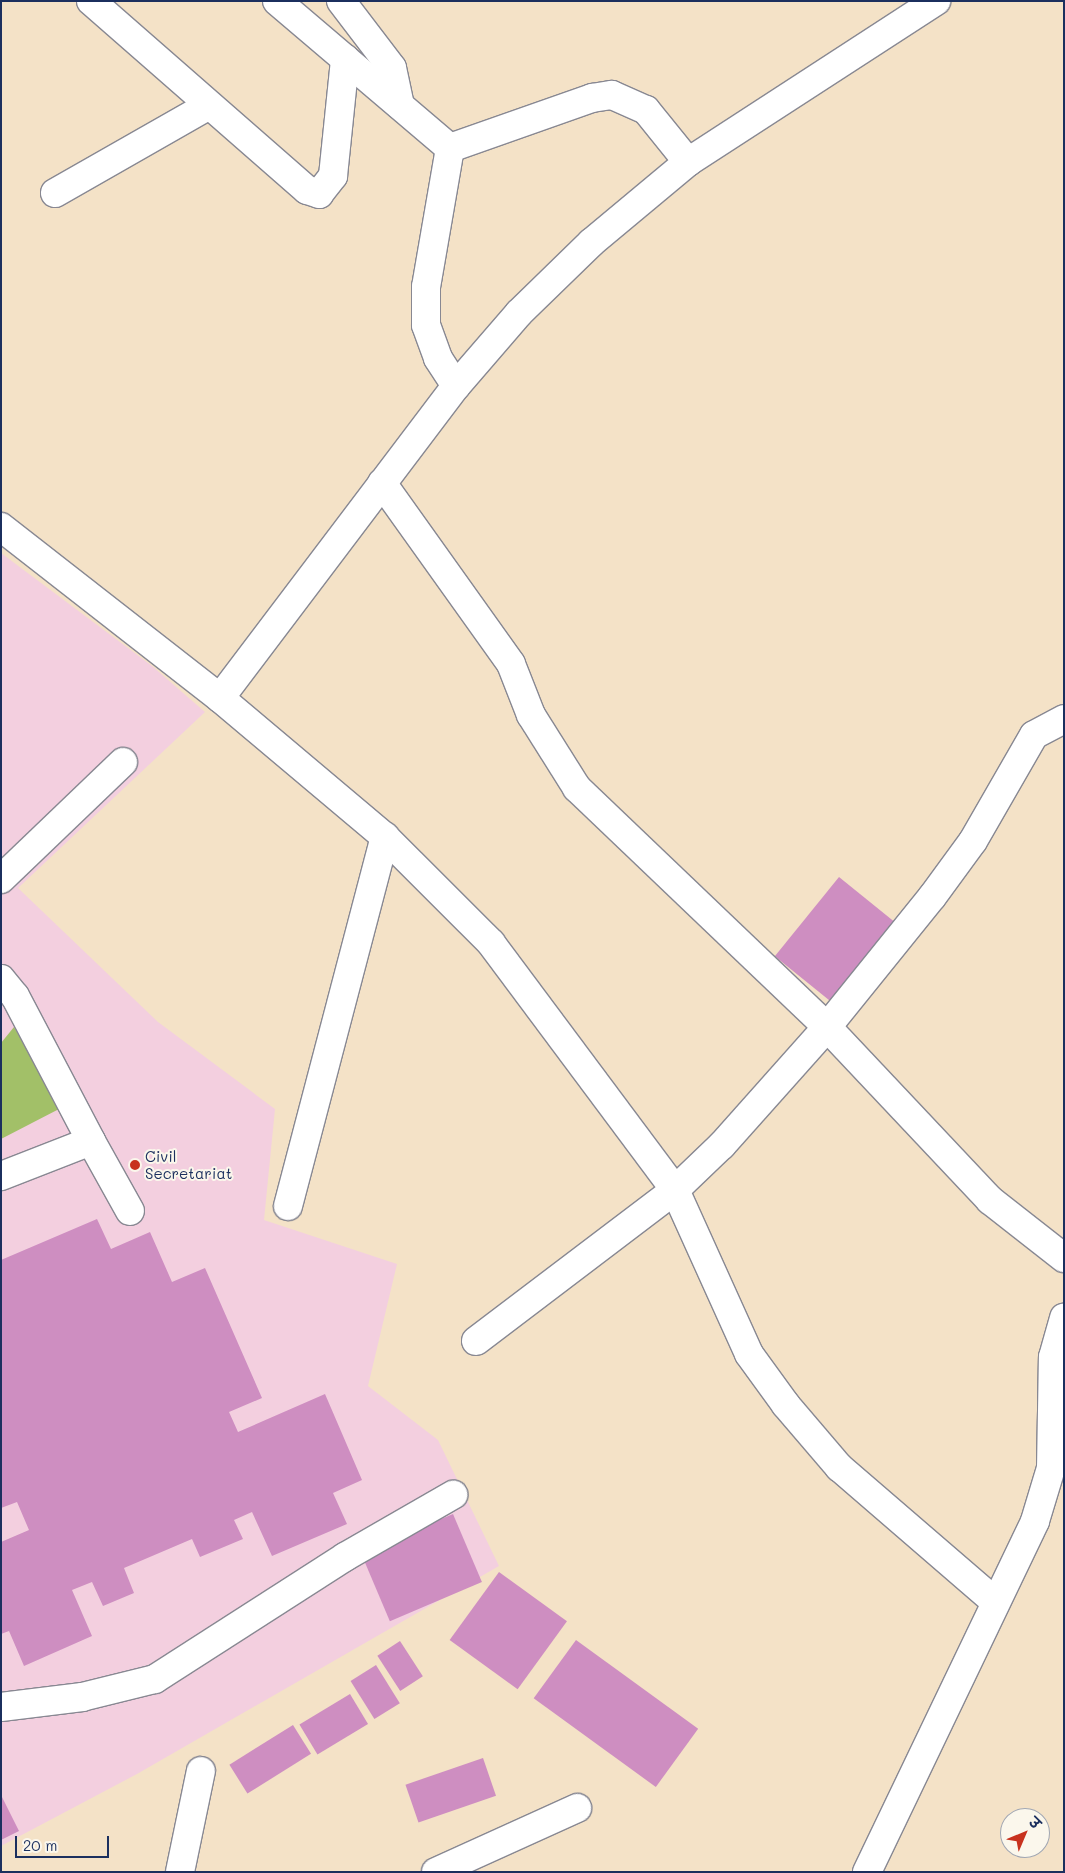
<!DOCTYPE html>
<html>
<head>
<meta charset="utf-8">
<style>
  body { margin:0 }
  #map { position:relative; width:1065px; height:1873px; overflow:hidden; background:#f4e2c7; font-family:Mali,"Playpen Sans Deva",sans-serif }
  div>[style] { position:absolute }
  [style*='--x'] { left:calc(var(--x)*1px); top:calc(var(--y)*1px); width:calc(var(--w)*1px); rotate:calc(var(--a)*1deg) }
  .built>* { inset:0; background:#f3cfdf }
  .green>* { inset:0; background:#a2c068 }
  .building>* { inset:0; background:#ce8ec1; transform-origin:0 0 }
  .roads { filter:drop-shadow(1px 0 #888892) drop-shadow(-1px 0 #888892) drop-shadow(0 1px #888892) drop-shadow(0 -1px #888892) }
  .minor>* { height:28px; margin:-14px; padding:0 14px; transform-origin:14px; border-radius:14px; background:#fff }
  .major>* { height:28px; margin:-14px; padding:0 14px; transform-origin:14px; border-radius:14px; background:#fff }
  .dots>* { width:14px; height:14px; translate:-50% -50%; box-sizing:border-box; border:2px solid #fbf7ec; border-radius:50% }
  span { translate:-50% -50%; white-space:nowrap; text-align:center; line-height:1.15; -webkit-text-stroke:4px #fbf7ec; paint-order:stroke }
  .poi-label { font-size:15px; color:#1b2f5e }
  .left { translate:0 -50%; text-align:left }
  .frame { position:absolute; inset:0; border:2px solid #1b2f5e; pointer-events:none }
  .north { position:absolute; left:1000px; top:1808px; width:50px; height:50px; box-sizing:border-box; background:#fbf7ec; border:1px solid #a1a7b3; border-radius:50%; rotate:45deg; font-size:14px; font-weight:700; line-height:20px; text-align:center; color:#1b2f5e }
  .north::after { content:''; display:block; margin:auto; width:18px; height:22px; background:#c8321e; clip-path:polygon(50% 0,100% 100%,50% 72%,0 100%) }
  .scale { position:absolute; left:15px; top:1836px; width:94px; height:22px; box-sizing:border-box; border:2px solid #1b2f5e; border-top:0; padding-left:6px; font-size:15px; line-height:18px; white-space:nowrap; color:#1b2f5e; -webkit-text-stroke:4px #fbf7ec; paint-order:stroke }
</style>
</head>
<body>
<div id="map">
  <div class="built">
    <div style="clip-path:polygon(1px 553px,152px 666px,205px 712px,18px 888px,158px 1022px,275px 1109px,264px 1220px,397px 1264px,368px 1386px,438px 1440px,499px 1566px,137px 1774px,1px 1846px)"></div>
  </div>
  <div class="green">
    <div style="clip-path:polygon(14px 1027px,61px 1108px,1px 1139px,1px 1043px)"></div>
  </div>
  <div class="building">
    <div style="left:839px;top:877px;width:80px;height:102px;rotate:39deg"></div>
    <div style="clip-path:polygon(97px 1219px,111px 1249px,150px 1232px,172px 1282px,205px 1268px,262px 1398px,229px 1412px,238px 1432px,325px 1394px,362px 1480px,333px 1493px,347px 1524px,272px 1556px,252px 1512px,234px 1520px,243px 1539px,200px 1557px,192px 1539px,124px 1568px,134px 1593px,103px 1606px,92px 1582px,72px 1590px,92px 1636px,24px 1666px,9px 1631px,1px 1634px,1px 1542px,29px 1530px,17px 1502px,1px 1508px,1px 1260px)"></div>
    <div style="left:453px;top:1514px;width:74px;height:100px;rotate:67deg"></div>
    <div style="left:499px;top:1572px;width:84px;height:84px;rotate:36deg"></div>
    <div style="left:576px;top:1640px;width:151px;height:72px;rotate:36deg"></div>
    <div style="left:400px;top:1641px;width:42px;height:27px;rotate:57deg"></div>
    <div style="left:376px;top:1665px;width:45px;height:30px;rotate:58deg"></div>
    <div style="left:350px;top:1694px;width:35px;height:59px;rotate:59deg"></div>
    <div style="left:293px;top:1725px;width:34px;height:75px;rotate:58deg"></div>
    <div style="left:483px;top:1758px;width:40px;height:82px;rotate:71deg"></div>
    <div style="clip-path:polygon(1px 1795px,19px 1831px,1px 1840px)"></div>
  </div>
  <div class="roads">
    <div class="minor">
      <div style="--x:91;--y:1;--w:287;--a:41.2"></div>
      <div style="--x:307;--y:190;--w:13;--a:18"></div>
      <div style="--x:319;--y:194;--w:23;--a:-52"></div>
      <div style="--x:333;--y:176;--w:118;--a:-84.1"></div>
      <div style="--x:277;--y:1;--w:227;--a:40.4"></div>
      <div style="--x:341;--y:1;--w:84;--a:52.7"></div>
      <div style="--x:392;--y:68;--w:38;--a:78"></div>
      <div style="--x:55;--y:193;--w:177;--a:-29.7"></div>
      <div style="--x:456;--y:386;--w:33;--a:-123"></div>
      <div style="--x:438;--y:358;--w:35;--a:-110"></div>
      <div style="--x:426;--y:325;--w:38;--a:-90"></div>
      <div style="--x:426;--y:287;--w:141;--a:-80.2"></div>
      <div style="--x:450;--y:148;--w:151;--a:-19.4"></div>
      <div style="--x:592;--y:98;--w:20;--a:-9"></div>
      <div style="--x:612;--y:95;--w:37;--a:24"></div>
      <div style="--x:646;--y:110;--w:67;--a:51.1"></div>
      <div style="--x:382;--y:483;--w:222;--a:54.5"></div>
      <div style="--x:511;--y:664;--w:55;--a:68.6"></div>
      <div style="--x:531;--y:715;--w:86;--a:57.8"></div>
      <div style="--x:577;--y:788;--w:346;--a:43.7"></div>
      <div style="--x:827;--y:1027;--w:238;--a:46.7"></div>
      <div style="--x:990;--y:1200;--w:94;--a:38.1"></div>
      <div style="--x:1;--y:527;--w:278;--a:38"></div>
      <div style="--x:220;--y:698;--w:216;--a:40.1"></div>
      <div style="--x:385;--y:837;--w:150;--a:45"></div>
      <div style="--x:491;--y:943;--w:308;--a:53.3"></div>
      <div style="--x:675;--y:1190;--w:180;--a:65.7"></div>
      <div style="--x:749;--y:1354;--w:63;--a:54"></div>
      <div style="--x:786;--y:1405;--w:82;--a:49.5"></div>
      <div style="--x:839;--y:1467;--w:205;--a:40.8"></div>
      <div style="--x:220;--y:698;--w:391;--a:-52.9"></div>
      <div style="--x:456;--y:386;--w:96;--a:-49.2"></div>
      <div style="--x:519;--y:313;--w:102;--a:-44.2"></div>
      <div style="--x:592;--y:242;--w:125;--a:-39.8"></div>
      <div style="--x:688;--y:162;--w:296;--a:-33"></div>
      <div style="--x:1;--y:879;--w:169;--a:-43.8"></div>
      <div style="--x:1;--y:979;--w:22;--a:51"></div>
      <div style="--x:15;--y:996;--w:164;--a:62.3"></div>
      <div style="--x:91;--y:1141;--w:97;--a:158.7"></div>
      <div style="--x:91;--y:1141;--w:80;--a:60.9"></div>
      <div style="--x:288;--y:1206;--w:382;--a:-75.3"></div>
      <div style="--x:476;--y:1341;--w:250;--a:-37.2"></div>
      <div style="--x:675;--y:1190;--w:65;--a:-43.8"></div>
      <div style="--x:722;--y:1145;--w:158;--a:-48.3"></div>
      <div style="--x:827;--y:1027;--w:167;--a:-51.1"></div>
      <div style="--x:932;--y:897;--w:69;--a:-53.8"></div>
      <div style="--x:973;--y:841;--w:122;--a:-60.1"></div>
      <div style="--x:1034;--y:735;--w:34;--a:-28"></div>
      <div style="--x:1;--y:1707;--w:82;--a:-7"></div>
      <div style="--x:82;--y:1697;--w:75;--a:-13.9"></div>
      <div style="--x:155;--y:1679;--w:226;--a:-32.7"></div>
      <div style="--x:345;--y:1557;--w:125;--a:-29.9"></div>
      <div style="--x:180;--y:1872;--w:103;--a:-78.3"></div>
      <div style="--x:436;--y:1872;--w:155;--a:-24.4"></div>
    </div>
    <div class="major">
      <div style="--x:867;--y:1872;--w:389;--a:-64.4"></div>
      <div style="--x:1035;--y:1521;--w:55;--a:-73.2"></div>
      <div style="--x:1051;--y:1468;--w:111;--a:-89"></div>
      <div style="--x:1053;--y:1357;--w:41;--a:-74.2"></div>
    </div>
  </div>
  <div class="dots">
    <div style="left:135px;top:1165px;background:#c8321e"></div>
  </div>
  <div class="poi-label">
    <span class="left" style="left:145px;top:1165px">Civil<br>Secretariat</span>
  </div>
  <div class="frame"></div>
  <div class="north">उ</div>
  <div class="scale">20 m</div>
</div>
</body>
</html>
